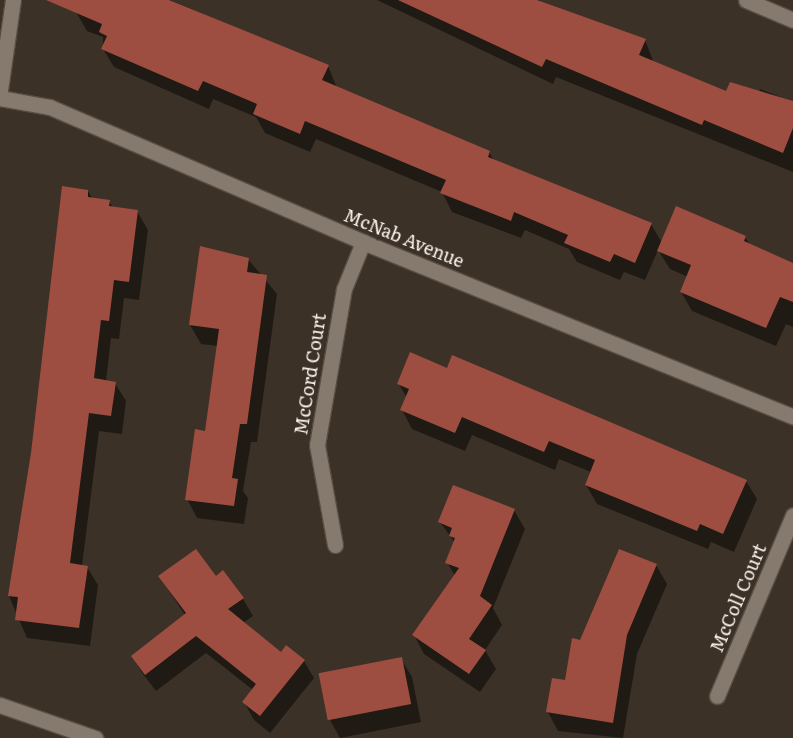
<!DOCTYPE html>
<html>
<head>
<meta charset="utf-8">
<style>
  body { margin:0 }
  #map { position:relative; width:793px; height:738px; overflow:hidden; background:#3c3127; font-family:Literata,serif }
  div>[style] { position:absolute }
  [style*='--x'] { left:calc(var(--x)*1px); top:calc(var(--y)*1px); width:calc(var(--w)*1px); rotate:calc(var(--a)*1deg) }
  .shadow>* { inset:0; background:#0007 }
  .building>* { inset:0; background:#9e4e40; transform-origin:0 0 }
  .roads { filter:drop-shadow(1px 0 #574d44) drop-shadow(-1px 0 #574d44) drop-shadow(0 1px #574d44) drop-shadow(0 -1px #574d44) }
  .minor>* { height:15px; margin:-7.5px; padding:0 7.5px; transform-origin:7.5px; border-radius:7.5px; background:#86796e }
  span { translate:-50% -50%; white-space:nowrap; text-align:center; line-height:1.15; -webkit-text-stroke:5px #3c3127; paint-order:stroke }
  .street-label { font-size:18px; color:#fbf3ed }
</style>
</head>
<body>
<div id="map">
  <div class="shadow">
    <div style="clip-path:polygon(81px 0,170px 0,328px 66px,337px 88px,489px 152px,494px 161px,651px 224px,662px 243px,745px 237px,751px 246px,793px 264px,793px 327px,786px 324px,776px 346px,692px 311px,681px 292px,688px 277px,670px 269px,658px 250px,645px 280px,624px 272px,620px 280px,577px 262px,569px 249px,525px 230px,521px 238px,452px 212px,442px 192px,316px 139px,310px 152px,265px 133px,256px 117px,213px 99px,209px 109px,114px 67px,103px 49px,103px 37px,87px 31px,76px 12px)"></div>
    <div style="clip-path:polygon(377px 0,538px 0,582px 21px,645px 40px,654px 63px,727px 93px,758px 95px,760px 89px,793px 102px,793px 172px,556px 77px,553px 84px)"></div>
    <div style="clip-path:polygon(88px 191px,92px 198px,109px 201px,113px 208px,137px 211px,148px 230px,139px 300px,124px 298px,119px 339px,111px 338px,106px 381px,115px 383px,126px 401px,122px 434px,99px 431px,82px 566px,87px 567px,98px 585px,90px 646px,27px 638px,9px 596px)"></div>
    <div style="clip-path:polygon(248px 259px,277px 294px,257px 442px,251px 442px,243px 491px,248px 498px,244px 524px,197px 518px,187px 499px,206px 432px,218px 346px,201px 344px,190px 325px)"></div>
    <div style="clip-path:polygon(447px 369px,746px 481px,757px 499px,734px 552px,711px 542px,708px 549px,597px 504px,586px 485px,591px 472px,559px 459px,555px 470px,472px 435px,465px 451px,412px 429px,402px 410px,407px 398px,398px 383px)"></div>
    <div style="clip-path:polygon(514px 510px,525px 529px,493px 608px,502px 625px,485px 650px,496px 669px,480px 692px,424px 654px,414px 635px,455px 576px,447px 562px,455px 543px,440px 522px)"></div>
    <div style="clip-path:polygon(656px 565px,667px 584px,637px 654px,623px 738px,558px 731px,548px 712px,566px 681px)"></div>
    <div style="clip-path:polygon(160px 577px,216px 578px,243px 599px,253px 616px,243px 623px,281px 654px,304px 661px,314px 678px,270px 733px,254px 720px,244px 702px,253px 690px,206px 653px,156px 691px,143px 674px,132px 656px,185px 615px)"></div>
    <div style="clip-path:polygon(401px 659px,412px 677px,421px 722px,340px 738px,330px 720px,321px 674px)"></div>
  </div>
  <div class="building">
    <div style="clip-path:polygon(46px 0,169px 0,329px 65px,322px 80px,490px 151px,488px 157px,652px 223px,635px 263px,614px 254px,610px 262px,564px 243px,568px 235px,514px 212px,511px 221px,440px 193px,446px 180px,305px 121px,300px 134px,253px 114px,257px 104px,203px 81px,198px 91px,101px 49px,107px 36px,99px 32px,102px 24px)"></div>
    <div style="clip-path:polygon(398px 0,537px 0,646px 39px,639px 55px,726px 91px,730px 82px,793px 101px,793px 128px,783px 153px,704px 120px,702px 125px,546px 59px,542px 67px)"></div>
    <div style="clip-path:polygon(62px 186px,88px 190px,88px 197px,110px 200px,109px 206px,138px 210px,129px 282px,114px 280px,109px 321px,101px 320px,94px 378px,116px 382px,111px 416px,89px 413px,70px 563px,88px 566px,79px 628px,15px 620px,18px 597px,8px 596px,31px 453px)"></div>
    <div style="clip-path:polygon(676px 206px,746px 236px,744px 241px,793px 263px,793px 302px,780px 297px,766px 328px,680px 292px,691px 265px,657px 251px)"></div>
    <div style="clip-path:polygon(200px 246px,249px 258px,247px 272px,267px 275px,247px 424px,240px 424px,232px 478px,238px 479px,234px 506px,185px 500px,195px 429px,205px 431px,219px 329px,189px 325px)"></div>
    <div style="clip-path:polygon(410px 352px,447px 368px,452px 355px,747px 480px,723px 534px,700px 524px,697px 531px,585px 485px,595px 460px,549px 441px,544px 452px,462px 417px,455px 433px,400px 410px,409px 389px,397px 384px)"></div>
    <div style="clip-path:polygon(453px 485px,515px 509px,480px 596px,492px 605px,469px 639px,486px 650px,469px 674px,412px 635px,459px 568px,445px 563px,455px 538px,449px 536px,452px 528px,438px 522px)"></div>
    <div style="clip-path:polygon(196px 549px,216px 576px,223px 570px,244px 598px,228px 609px,281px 652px,286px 645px,305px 660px,260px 716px,242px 702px,256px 684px,196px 636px,145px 675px,131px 656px,186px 613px,158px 576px)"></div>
    <div style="clip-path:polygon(619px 549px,657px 564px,627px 635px,613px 723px,546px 712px,552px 678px,565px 680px,572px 638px,580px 640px)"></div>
    <div style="left:402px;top:657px;width:48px;height:85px;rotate:79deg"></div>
  </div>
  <div class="roads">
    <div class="minor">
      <div style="--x:746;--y:0;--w:51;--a:23.1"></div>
      <div style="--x:0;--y:90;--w:91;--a:-81.8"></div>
      <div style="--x:0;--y:98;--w:51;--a:10.2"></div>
      <div style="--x:50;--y:107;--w:341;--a:23.3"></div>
      <div style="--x:363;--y:242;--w:464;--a:22.1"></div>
      <div style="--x:335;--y:545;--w:102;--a:-100.2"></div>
      <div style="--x:317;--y:445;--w:158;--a:-80.2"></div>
      <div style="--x:344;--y:289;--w:51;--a:-68"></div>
      <div style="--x:717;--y:696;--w:196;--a:-67.2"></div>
      <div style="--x:0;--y:705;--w:101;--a:19.2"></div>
    </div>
  </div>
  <div class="street-label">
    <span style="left:404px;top:238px;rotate:22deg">McNab Avenue</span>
    <span style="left:310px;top:374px;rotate:-81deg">McCord Court</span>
    <span style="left:738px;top:598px;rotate:-67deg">McColl Court</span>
  </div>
</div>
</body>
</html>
